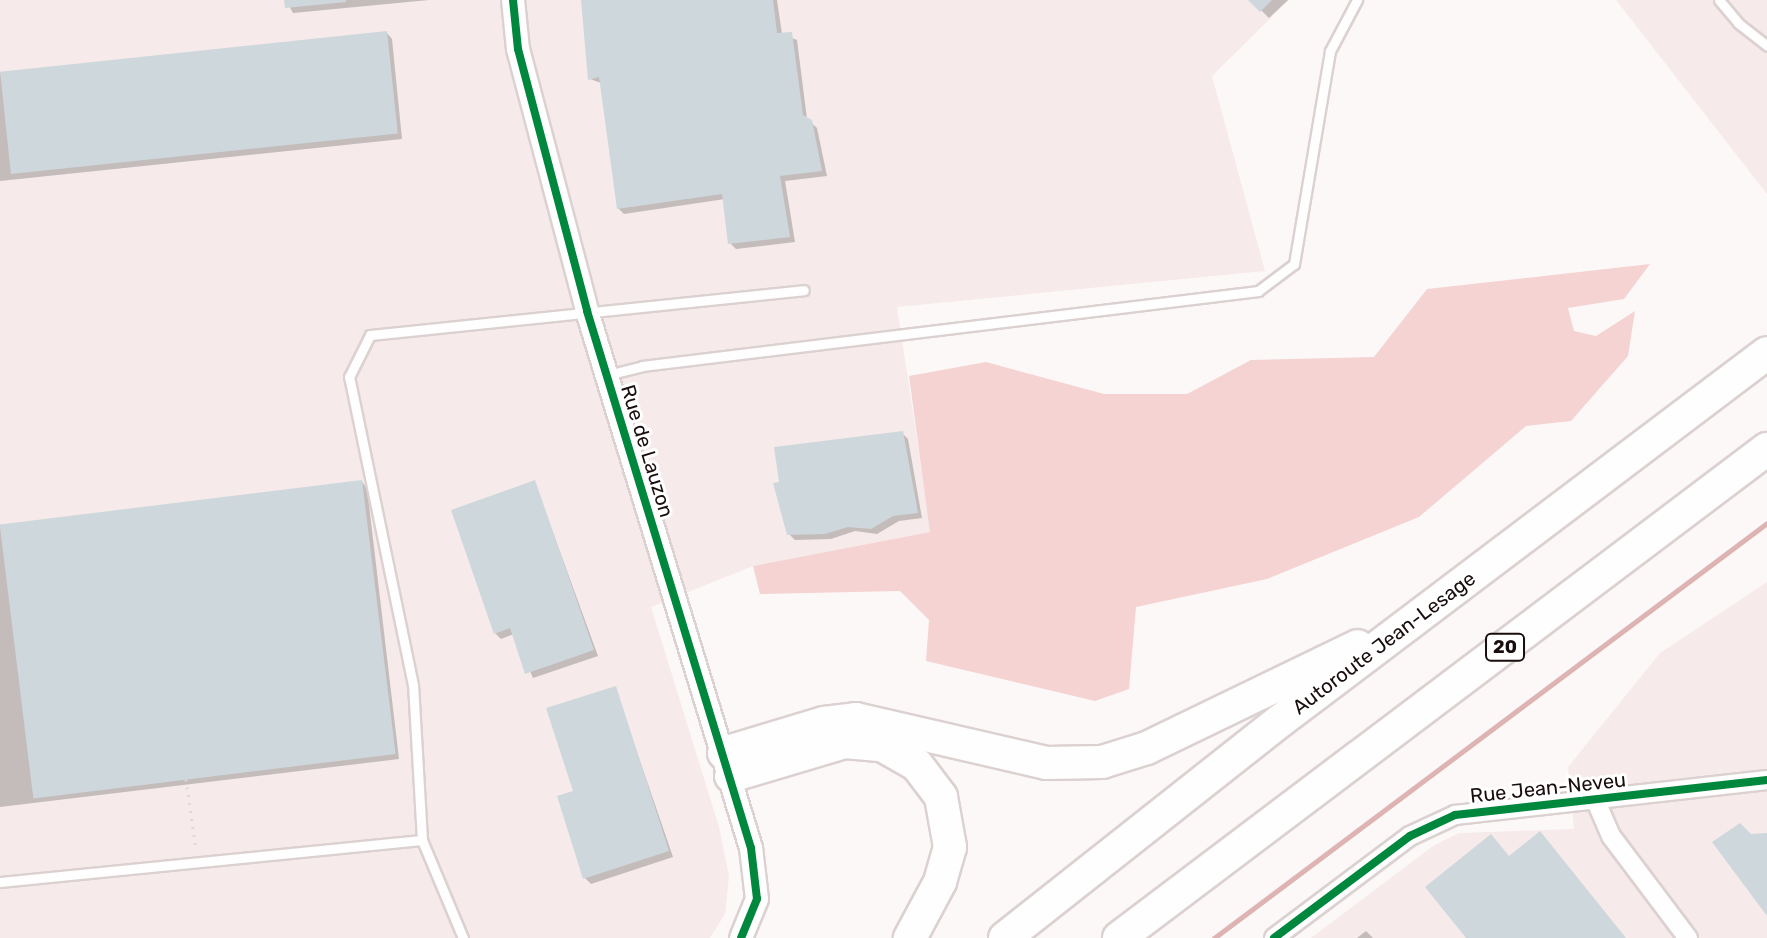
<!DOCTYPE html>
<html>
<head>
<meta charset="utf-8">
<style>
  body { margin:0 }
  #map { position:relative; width:1767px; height:938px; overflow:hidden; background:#fcf8f8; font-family:Rubik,sans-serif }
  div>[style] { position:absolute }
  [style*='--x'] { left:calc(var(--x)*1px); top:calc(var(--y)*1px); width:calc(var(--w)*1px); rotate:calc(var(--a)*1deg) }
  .built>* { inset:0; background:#f6eaea }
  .forest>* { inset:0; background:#f5d3d2 }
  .shadow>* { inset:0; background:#0003 }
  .stream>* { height:5px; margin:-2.5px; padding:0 2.5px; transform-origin:2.5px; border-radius:2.5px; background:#deb4b3 }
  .building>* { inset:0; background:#ced8dc; transform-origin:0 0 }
  .path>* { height:3px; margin-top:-1.5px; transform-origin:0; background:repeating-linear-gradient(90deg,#dcd9d9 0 2px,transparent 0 8px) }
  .roads { filter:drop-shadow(2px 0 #dcd1d1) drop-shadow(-2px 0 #dcd1d1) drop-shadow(0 2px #dcd1d1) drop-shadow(0 -2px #dcd1d1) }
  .service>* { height:9px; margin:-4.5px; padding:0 4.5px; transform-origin:4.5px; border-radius:4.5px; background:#fffefe }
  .minor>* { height:18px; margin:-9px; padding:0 9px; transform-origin:9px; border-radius:9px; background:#fffefe }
  .tertiary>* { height:22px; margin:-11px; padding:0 11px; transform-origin:11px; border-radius:11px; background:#fffefe }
  .motorway>* { height:32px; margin:-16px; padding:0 16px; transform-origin:16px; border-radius:16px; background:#fffefe }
  .cycleway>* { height:8px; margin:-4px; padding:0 4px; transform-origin:4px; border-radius:4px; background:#00873e }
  span { translate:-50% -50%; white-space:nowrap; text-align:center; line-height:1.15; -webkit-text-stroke:6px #fff; paint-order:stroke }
  .shield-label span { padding:2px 6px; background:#fff; border:2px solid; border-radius:6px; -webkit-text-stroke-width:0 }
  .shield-label { font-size:18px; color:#1a0d0d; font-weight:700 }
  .street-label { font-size:20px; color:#1a0d0d }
</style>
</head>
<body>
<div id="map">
  <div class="built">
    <div style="clip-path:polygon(0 0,1289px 0,1212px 76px,1265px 271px,897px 307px,931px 532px,753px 566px,651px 607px,719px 827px,729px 876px,725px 914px,710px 938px,0 938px)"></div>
    <div style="clip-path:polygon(1616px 0,1767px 0,1767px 194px)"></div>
    <div style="clip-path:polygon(1767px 582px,1767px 938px,1311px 938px,1433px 846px,1459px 833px,1574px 829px,1568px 767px,1660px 653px)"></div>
  </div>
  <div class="forest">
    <div style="clip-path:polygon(1650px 264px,1624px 299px,1568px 308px,1574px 331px,1596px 336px,1635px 311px,1628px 356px,1571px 421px,1526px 426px,1419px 517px,1267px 579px,1136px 607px,1129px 689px,1095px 701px,926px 661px,929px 620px,900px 591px,760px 594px,753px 566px,930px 532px,909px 376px,986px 362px,1104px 394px,1187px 394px,1251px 360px,1374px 357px,1427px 289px)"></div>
  </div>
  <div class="shadow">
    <div style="clip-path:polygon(286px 0,429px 0,293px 13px)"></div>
    <div style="clip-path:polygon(594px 0,777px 0,782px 34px,797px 40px,807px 119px,817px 128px,827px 176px,785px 181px,795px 242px,736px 249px,730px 243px,725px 199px,624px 214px,618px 208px,601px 83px,590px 79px)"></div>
    <div style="clip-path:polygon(1251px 0,1288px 0,1269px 18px)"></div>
    <div style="clip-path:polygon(387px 33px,392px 39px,402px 139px,0 181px,0 73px)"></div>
    <div style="clip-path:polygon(902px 433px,908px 439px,922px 518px,899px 521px,877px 534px,855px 531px,831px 539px,795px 540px,789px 534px)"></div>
    <div style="clip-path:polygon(362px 482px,367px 488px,399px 759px,0 807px,0 525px)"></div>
    <div style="clip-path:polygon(535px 483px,598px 656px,533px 678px,514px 634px,501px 639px,495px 633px)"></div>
    <div style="clip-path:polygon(615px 688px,673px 857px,591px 884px,585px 878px,575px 792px)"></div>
    <div style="clip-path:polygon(1366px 931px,1373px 938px,1357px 938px)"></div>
  </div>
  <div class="stream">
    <div style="--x:1214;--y:938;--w:691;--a:-36.89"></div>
  </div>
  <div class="building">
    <div style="clip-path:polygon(284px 0,346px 0,346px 2px,285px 8px)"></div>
    <div style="clip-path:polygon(581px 0,773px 0,777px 33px,792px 32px,803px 115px,812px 120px,822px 171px,780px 176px,790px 237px,728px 244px,722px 194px,617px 209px,599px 77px,588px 80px)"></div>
    <div style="clip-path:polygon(1248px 0,1272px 0,1260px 12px)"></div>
    <div style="left:387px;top:31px;width:103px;height:389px;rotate:84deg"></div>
    <div style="clip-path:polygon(903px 431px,918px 513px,893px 516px,871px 529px,848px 527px,825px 534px,787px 535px,773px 483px,779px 482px,774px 447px)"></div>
    <div style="left:362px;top:480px;width:276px;height:365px;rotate:83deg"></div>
    <div style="clip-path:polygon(535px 480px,594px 650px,525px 674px,510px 628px,494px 634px,451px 510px)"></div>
    <div style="clip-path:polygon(616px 686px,669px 851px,583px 879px,557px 796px,573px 791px,546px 708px)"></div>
    <div style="clip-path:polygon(1740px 823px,1751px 834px,1767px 833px,1767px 916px,1712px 842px)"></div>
    <div style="clip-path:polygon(1540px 831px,1626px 938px,1466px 938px,1425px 887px,1491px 834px,1509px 856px)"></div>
  </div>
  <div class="path">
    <div style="--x:186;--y:779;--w:72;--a:82"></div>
  </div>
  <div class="roads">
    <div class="service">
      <div style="--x:1719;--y:0;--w:30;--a:50"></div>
      <div style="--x:1738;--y:23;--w:37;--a:38"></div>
      <div style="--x:607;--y:375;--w:36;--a:-14"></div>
      <div style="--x:642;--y:366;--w:621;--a:-6.94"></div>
      <div style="--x:1258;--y:291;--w:45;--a:-36.9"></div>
      <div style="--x:1294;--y:264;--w:216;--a:-80.4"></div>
      <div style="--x:1330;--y:51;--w:58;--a:-62.1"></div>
      <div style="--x:0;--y:882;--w:424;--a:-5.7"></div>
      <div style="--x:463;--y:938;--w:106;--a:-112.7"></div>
      <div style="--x:422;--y:840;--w:155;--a:-93.3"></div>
      <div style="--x:413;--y:685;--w:315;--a:-101.7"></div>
      <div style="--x:349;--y:377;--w:47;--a:-63.4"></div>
      <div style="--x:370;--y:335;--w:436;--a:-5.9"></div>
    </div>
    <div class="minor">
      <div style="--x:1595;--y:799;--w:40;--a:66.6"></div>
      <div style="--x:1611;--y:836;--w:128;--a:53"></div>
      <div style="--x:1274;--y:938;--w:170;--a:-36.9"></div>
      <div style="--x:1410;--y:836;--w:50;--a:-25"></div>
      <div style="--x:1455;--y:815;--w:314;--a:-6.4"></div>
    </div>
    <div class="tertiary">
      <div style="--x:513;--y:0;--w:49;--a:84.2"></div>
      <div style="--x:518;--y:49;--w:271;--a:75.2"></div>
      <div style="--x:587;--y:311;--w:561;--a:73.02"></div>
      <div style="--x:751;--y:848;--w:51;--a:83.3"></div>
      <div style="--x:757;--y:899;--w:42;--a:112.3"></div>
    </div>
    <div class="motorway">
      <div style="--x:724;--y:753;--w:104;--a:-16.7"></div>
      <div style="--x:824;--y:723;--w:32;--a:-7"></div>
      <div style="--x:856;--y:719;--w:195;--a:13"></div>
      <div style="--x:1046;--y:763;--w:56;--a:-1"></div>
      <div style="--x:1102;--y:762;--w:47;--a:-17.3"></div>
      <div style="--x:1147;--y:748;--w:234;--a:-25.8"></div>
      <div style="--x:731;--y:776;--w:119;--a:-16.6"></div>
      <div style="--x:845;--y:742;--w:37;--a:5"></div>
      <div style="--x:882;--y:745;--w:40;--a:29.7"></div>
      <div style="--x:917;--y:765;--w:40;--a:53"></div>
      <div style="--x:941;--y:797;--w:51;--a:79.8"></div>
      <div style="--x:950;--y:847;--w:36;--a:106"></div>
      <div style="--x:940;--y:882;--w:64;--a:118.2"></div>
      <div style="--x:1005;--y:938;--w:350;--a:-38.3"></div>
      <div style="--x:1280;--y:721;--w:610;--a:-37.08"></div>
      <div style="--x:1119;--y:938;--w:812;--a:-37.04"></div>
    </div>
  </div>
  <div class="cycleway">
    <div style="--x:513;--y:0;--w:49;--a:84.2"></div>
    <div style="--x:518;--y:49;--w:271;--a:75.2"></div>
    <div style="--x:587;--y:311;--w:561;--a:73.02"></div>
    <div style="--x:751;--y:848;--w:51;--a:83.3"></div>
    <div style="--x:757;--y:899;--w:42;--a:112.3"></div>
    <div style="--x:1274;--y:938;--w:170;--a:-36.9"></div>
    <div style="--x:1410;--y:836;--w:50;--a:-25"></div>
    <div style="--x:1455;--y:815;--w:314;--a:-6.4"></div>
  </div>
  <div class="shield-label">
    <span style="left:1505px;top:647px">20</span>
  </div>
  <div class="street-label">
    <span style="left:647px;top:451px;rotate:73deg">Rue de Lauzon</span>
    <span style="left:1384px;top:643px;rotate:-37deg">Autoroute Jean-Lesage</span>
    <span style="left:1548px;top:788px;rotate:-6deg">Rue Jean-Neveu</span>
  </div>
</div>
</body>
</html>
